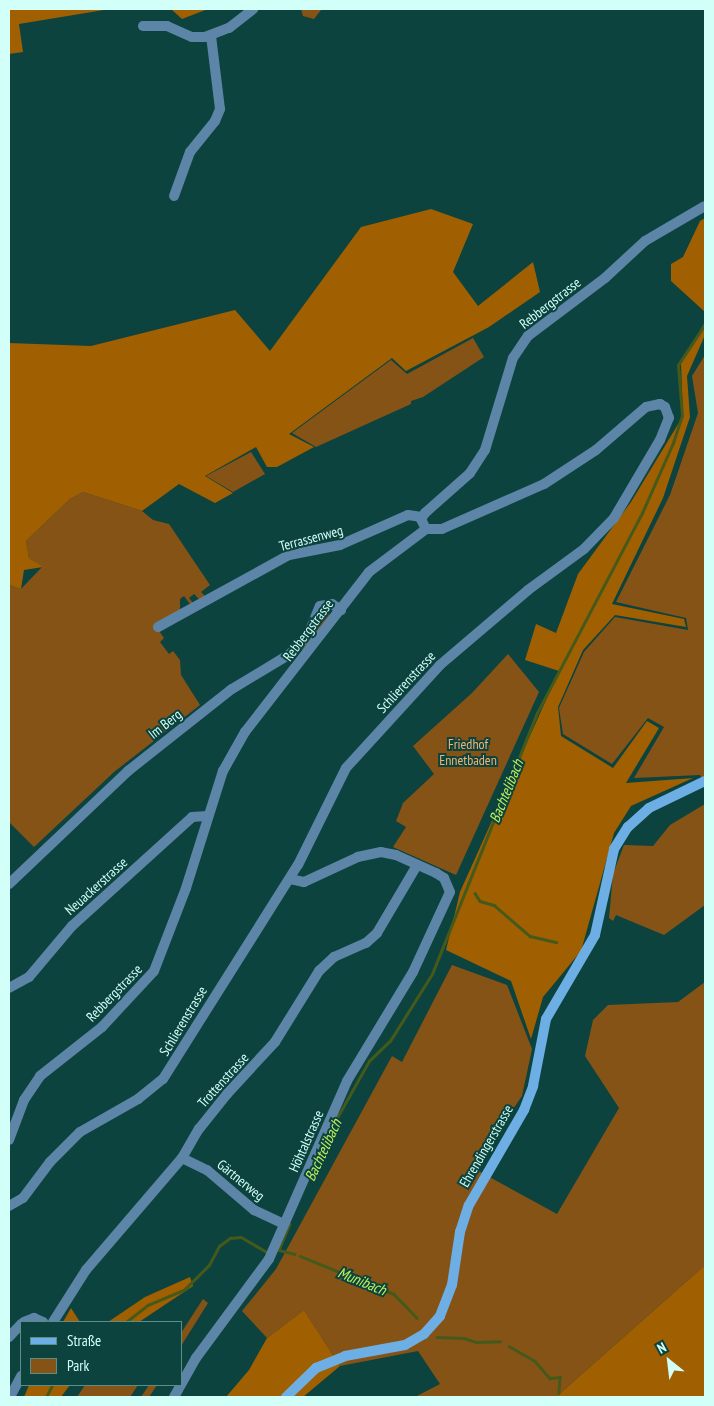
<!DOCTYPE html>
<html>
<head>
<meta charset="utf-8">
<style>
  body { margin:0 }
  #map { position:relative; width:714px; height:1406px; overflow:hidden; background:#0c433e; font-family:"PT Sans Narrow",sans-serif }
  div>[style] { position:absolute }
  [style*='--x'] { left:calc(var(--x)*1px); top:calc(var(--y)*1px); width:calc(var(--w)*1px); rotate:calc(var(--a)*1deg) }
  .green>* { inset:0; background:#865317 }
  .forest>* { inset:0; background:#a05f00 }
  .stream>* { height:2.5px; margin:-1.25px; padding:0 1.25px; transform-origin:1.25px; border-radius:1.25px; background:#455a1a }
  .street>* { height:10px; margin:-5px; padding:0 5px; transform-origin:5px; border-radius:5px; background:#5d85a7 }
  .secondary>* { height:10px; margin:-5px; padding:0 5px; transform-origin:5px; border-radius:5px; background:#6dafe5 }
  span { translate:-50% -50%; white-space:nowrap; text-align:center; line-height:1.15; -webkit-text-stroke:4px #0c433e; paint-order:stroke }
  .street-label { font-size:14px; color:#d2fff8 }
  .park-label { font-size:14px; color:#f3b372 }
  .water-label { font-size:15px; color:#c0f15b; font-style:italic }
  .frame { position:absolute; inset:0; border:10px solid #d2fff8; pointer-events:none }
  .legend { position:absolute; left:20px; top:1321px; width:162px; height:65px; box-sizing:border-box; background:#0c433e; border:1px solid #5b8e88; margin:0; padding:6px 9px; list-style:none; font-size:15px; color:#d2fff8 }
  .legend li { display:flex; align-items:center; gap:10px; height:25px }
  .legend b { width:25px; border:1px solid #5b8e88 }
  .north { position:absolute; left:644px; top:1336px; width:50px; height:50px; -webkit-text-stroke:4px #0c433e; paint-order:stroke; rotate:331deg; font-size:14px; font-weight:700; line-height:20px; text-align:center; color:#d2fff8 }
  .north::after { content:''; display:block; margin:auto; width:18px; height:22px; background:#d2fff8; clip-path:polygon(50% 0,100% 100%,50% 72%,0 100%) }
</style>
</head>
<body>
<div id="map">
  <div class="green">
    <div style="clip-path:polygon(301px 9px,321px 9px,321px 10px,314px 19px,303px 16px)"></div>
    <div style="clip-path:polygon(473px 338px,484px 357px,423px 397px,411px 401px,411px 404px,316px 447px,292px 433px,391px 360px,407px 374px)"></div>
    <div style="clip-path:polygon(705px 355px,705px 785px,700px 775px,634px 778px,664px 727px,648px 718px,612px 764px,563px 734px,559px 708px,584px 652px,615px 617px,688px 630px,686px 618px,616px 602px,670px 495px,698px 413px,692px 376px)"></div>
    <div style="clip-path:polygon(251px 452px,265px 474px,233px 492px,206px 476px)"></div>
    <div style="clip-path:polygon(83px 492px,142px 511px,153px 520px,169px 524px,210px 585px,201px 592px,207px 598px,199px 599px,194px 594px,189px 598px,193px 603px,190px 604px,184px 596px,180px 599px,180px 610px,154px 624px,164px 638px,160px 642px,169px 654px,173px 651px,180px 660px,181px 675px,200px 705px,114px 772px,34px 847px,9px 822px,9px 585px,21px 589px,42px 567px,29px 558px,26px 541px,70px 499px)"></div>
    <div style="clip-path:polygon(328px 609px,329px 616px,304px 649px,302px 648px,323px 610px)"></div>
    <div style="clip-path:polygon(508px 654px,539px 692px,456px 875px,393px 847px,406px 827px,396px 821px,403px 803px,434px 774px,413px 746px,472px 693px)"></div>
    <div style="clip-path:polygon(705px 804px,705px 905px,664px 935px,616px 915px,613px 921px,609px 918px,613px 874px,624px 845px,653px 846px,670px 825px)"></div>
    <div style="clip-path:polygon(452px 965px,507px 985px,532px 1049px,522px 1096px,473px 1168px,557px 1214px,619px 1108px,585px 1056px,593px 1020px,608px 1005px,678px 1002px,705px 982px,705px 1265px,556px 1397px,415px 1397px,440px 1384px,418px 1351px,340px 1366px,304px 1310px,267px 1338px,242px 1311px,276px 1269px,392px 1056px,402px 1062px)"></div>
    <div style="clip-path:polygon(203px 1299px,208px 1303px,181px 1346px,181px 1333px)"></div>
    <div style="clip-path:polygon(85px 1385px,138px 1385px,130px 1397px,77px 1397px)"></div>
    <div style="clip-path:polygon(149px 1385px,157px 1385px,149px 1397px,141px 1397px)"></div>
  </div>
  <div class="forest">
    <div style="clip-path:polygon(9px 9px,110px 9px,19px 24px,23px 52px,9px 54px)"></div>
    <div style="clip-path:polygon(171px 9px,208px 9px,182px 19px)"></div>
    <div style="clip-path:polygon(431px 209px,473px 224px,453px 272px,478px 306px,533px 262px,540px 292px,489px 327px,406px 371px,392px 358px,289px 434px,314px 447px,277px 467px,267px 467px,256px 447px,205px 476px,233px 493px,215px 503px,179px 484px,142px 511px,83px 492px,70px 499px,26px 541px,29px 558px,43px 567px,24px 570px,21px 589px,9px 585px,9px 343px,91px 346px,235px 310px,270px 351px,361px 227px)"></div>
    <div style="clip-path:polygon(705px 218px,705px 312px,671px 281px,671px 264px,683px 257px,700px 221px)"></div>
    <div style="clip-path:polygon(705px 322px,705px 335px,687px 376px,690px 417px,663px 498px,612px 604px,684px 619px,686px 627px,615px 615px,583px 650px,558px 707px,561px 736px,613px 768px,647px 721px,659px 728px,626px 783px,693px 778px,631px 806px,614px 833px,581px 951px,543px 997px,531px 1039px,511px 981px,446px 950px,460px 892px,559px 671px,525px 660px,536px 624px,556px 633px,578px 574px,631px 502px,683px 416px,681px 364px)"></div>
    <div style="clip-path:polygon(705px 1265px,705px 1397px,556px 1397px)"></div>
    <div style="clip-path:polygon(190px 1277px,193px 1286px,139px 1322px,108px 1322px,145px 1297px)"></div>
    <div style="clip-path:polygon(71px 1308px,80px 1322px,63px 1322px)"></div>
    <div style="clip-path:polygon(304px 1310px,340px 1366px,303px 1397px,226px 1397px,249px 1370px,267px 1338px)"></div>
    <div style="clip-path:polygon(29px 1385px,70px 1385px,61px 1397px,24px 1397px)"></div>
  </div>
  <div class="stream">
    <div style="--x:475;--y:893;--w:9;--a:58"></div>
    <div style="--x:480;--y:901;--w:15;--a:16"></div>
    <div style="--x:494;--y:905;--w:48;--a:40.7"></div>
    <div style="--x:530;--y:936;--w:27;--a:13"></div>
    <div style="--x:329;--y:1132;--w:81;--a:-60.6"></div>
    <div style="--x:369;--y:1061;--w:29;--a:-44"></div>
    <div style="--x:390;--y:1041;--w:79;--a:-57.9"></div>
    <div style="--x:432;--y:974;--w:281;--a:-68.1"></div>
    <div style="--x:537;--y:713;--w:226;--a:-62.3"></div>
    <div style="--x:642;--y:513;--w:77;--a:-66.1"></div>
    <div style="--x:673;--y:443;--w:28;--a:-72"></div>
    <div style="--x:682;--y:416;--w:51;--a:-94.5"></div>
    <div style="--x:678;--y:365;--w:49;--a:-56.6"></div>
    <div style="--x:290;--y:1224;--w:28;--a:113"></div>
    <div style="--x:279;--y:1250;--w:16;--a:14"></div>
    <div style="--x:300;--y:1256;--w:101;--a:22"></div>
    <div style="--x:394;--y:1294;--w:33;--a:46"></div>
    <div style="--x:126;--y:1322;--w:28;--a:-38"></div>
    <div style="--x:148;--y:1305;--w:39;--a:-23"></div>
    <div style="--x:184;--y:1290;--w:35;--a:-45"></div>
    <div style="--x:209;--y:1265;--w:21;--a:-62"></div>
    <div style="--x:219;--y:1246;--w:14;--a:-36"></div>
    <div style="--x:230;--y:1238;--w:11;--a:-5"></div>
    <div style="--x:241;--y:1237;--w:30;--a:30"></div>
    <div style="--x:437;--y:1337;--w:27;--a:2"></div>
    <div style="--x:464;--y:1338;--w:13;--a:18"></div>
    <div style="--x:476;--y:1342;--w:24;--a:-2"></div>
    <div style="--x:509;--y:1346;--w:30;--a:30"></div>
    <div style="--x:535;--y:1361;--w:23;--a:49"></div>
    <div style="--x:550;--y:1378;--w:10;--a:-6"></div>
    <div style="--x:560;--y:1377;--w:16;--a:94"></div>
    <div style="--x:46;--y:1397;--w:13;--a:-63"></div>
  </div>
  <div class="street">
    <div style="--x:143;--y:26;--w:24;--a:0"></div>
    <div style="--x:167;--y:26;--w:27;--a:24"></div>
    <div style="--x:192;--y:37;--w:13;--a:0"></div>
    <div style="--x:205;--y:37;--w:26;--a:-21"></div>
    <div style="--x:229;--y:28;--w:31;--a:-38"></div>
    <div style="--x:174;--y:196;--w:47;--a:-70"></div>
    <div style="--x:190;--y:152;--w:40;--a:-51"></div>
    <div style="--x:215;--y:121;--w:13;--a:-67"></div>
    <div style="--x:220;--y:109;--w:74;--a:-97"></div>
    <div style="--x:426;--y:529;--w:11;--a:-117"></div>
    <div style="--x:421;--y:519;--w:7;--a:-56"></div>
    <div style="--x:425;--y:513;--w:60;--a:-41.6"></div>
    <div style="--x:470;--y:473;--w:27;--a:-57"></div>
    <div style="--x:485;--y:450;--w:96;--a:-73.1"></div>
    <div style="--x:513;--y:358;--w:27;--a:-56"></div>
    <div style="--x:528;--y:336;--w:96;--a:-37"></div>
    <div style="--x:605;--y:278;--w:54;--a:-42.8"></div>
    <div style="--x:645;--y:241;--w:69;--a:-30.3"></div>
    <div style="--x:158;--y:627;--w:149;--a:-28.8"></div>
    <div style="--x:289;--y:555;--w:52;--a:-11.1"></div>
    <div style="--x:340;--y:545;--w:74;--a:-23.8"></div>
    <div style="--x:408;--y:515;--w:14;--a:8"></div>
    <div style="--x:9;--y:884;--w:164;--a:-43.5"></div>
    <div style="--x:128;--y:771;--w:132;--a:-38.3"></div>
    <div style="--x:232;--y:689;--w:68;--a:-31.1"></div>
    <div style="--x:290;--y:654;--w:26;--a:-47"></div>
    <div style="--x:308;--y:635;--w:31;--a:-68"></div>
    <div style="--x:320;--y:606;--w:12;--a:-9"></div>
    <div style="--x:332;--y:604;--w:11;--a:34"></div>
    <div style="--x:9;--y:988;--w:23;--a:-29"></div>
    <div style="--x:29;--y:977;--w:67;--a:-49.9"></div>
    <div style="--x:72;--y:926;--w:162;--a:-42.2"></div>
    <div style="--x:192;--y:817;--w:16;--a:-4"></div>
    <div style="--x:9;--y:1140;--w:43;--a:-69.4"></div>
    <div style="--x:24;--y:1100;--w:29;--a:-56"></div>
    <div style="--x:40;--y:1076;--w:79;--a:-38.3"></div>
    <div style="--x:102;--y:1027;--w:76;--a:-47.1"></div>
    <div style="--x:154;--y:971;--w:89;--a:-68.9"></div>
    <div style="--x:186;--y:888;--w:123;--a:-72.5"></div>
    <div style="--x:223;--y:771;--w:45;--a:-60.6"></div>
    <div style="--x:245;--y:732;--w:202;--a:-52.2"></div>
    <div style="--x:369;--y:572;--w:71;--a:-37"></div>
    <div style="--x:182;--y:1158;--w:28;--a:26"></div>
    <div style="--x:207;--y:1170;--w:62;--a:40.4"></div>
    <div style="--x:254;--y:1210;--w:33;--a:25"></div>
    <div style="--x:9;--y:1206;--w:16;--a:-30"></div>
    <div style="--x:23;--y:1198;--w:45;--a:-53.1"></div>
    <div style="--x:50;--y:1162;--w:42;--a:-45"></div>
    <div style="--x:80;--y:1132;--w:67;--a:-29.6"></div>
    <div style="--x:138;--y:1099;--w:32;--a:-39"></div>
    <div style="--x:163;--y:1079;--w:253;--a:-57.8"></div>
    <div style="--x:298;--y:865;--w:108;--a:-63.7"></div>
    <div style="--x:346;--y:768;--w:139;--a:-47.6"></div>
    <div style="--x:440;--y:665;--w:116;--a:-40.4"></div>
    <div style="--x:528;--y:590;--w:69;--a:-36.2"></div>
    <div style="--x:584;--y:549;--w:43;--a:-45.9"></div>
    <div style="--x:614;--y:518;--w:91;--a:-59.5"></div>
    <div style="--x:660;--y:440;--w:24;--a:-68"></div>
    <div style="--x:669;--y:418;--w:12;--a:-110"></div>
    <div style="--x:665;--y:407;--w:6;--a:-149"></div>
    <div style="--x:660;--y:404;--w:14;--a:168"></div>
    <div style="--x:646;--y:407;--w:66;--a:139.3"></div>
    <div style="--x:596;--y:450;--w:62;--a:146.8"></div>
    <div style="--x:544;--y:484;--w:111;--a:156.2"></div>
    <div style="--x:442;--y:529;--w:16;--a:180"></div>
    <div style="--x:24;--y:1322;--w:11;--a:-22"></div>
    <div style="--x:34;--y:1318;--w:10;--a:24"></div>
    <div style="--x:53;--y:1322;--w:62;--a:-57.6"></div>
    <div style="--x:86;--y:1270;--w:148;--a:-49.4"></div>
    <div style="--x:182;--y:1158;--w:34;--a:-60"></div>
    <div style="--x:199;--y:1129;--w:45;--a:-51.3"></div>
    <div style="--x:227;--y:1094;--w:71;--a:-47.3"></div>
    <div style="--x:275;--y:1042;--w:84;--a:-58.2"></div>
    <div style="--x:319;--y:971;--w:21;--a:-43"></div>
    <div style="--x:334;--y:957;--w:35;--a:-24"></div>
    <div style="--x:366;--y:943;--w:15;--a:-42"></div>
    <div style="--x:377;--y:933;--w:79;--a:-59.5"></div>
    <div style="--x:9;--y:1337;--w:18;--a:-47"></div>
    <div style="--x:10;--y:1397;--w:24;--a:-62"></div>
    <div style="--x:174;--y:1397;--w:45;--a:-60.6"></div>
    <div style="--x:196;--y:1358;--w:123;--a:-53.6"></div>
    <div style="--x:269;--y:1259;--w:194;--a:-66.3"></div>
    <div style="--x:347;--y:1081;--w:127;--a:-58.8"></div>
    <div style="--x:413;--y:972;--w:88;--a:-65.2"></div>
    <div style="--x:450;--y:892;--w:15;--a:-113"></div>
    <div style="--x:444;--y:878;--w:9;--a:-148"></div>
    <div style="--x:436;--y:873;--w:44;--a:-155.8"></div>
    <div style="--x:396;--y:855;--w:15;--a:-169"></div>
    <div style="--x:381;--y:852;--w:24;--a:168"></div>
    <div style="--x:358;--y:857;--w:60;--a:155.2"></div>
    <div style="--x:304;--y:882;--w:14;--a:-168"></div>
  </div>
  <div class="secondary">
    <div style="--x:286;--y:1397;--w:42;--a:-44"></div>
    <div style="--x:316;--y:1368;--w:31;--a:-22"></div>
    <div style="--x:345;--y:1356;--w:61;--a:-10.4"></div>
    <div style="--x:405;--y:1345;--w:22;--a:-30"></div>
    <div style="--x:424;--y:1334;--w:24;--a:-48"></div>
    <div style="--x:440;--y:1316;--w:33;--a:-69"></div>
    <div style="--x:452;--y:1285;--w:54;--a:-81.4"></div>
    <div style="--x:460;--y:1232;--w:28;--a:-72"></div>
    <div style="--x:469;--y:1205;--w:110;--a:-59.9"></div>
    <div style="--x:524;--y:1110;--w:26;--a:-69"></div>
    <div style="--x:533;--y:1086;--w:68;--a:-79"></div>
    <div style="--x:546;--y:1019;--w:97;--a:-59.7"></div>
    <div style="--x:595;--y:935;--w:88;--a:-77.5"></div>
    <div style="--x:614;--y:849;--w:26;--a:-58"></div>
    <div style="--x:628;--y:827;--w:28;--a:-42"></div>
    <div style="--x:649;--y:808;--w:62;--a:-25.7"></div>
  </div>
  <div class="street-label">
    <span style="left:550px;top:303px;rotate:-38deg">Rebbergstrasse</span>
    <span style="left:311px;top:538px;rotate:-15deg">Terrassenweg</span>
    <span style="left:308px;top:630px;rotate:-53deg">Rebbergstrasse</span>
    <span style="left:406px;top:682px;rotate:-47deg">Schlierenstrasse</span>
    <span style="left:165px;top:724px;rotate:-38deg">Im Berg</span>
    <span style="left:96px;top:886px;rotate:-42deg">Neuackerstrasse</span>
    <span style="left:114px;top:993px;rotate:-46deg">Rebbergstrasse</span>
    <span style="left:183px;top:1021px;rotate:-59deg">Schlierenstrasse</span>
    <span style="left:223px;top:1080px;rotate:-48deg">Trottenstrasse</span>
    <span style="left:306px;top:1141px;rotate:-66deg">Höhtalstrasse</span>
    <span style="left:486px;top:1146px;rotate:-60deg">Ehrendingerstrasse</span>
    <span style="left:241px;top:1180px;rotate:39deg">Gärtnerweg</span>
  </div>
  <div class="park-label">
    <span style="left:468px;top:752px">Friedhof<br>Ennetbaden</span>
  </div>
  <div class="water-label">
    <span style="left:506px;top:791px;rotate:-68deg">Bachtelibach</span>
    <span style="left:323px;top:1150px;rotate:-65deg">Bachtelibach</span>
    <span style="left:362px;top:1281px;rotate:22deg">Munibach</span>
  </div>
  <div class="frame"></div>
  <ul class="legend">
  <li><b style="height:6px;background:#6dafe5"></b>Straße</li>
  <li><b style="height:14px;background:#865317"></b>Park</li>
  </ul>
  <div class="north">N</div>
</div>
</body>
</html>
